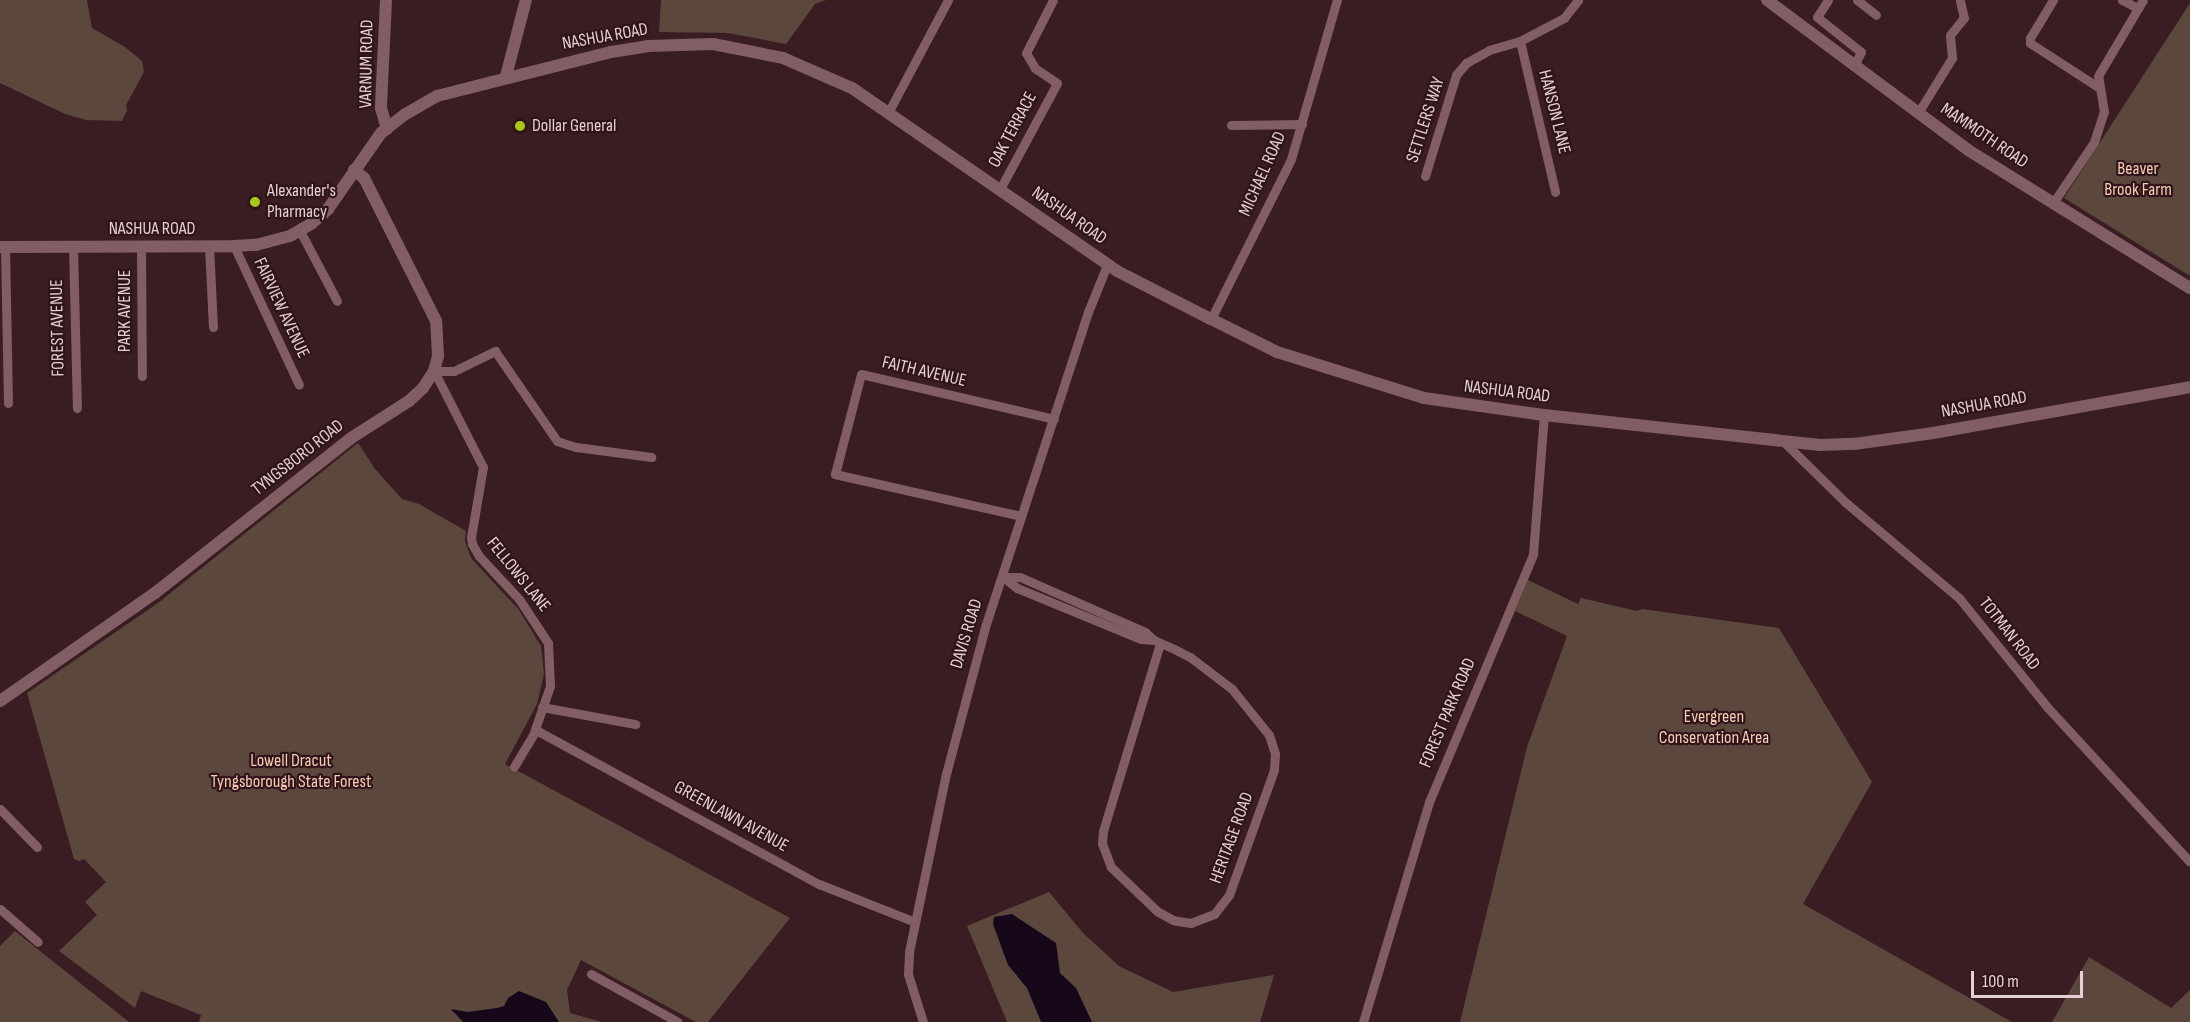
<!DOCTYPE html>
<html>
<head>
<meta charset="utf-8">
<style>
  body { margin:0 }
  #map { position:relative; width:2190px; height:1022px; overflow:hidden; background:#391d23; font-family:"Sofia Sans Condensed",sans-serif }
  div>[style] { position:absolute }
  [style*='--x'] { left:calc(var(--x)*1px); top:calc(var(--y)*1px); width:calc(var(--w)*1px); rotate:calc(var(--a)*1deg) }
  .green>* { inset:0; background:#5b473c }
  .water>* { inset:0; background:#160719 }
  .street>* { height:9px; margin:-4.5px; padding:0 4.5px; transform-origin:4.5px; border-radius:4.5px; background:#805e64 }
  .secondary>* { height:12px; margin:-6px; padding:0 6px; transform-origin:6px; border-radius:6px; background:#805e64 }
  .dots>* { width:16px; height:16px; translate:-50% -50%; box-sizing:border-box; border:3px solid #2f141a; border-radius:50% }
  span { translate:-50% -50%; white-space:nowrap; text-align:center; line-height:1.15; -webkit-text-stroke:4.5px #2f141a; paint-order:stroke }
  .street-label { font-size:18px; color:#e4d0d3 }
  .poi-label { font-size:18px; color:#e4d0d3 }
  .left { translate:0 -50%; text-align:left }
  .park-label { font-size:18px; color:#f8cdb3 }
  .scale { position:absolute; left:1971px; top:971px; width:112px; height:27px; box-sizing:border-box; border:3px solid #e4d0d3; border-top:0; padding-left:8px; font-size:18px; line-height:21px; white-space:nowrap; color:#e4d0d3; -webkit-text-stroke:4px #2f141a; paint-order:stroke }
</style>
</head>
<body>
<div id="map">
  <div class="green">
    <div style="clip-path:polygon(0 0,87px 0,92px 28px,125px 47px,142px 61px,144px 72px,126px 105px,127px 110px,122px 121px,86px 120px,65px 114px,0 83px)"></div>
    <div style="clip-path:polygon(661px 0,826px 0,815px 4px,786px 44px,728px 33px,659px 32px)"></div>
    <div style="clip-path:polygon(2190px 3px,2190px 276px,2064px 198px)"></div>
    <div style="clip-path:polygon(358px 443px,375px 469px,402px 499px,419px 504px,466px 531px,465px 541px,471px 558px,519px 610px,541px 646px,544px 674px,537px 704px,505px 764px,790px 918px,708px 1022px,696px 1022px,581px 960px,567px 990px,570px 1013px,602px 1022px,199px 1022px,201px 1015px,141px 991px,135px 1008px,59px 951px,97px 915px,85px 902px,106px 882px,84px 859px,79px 861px,74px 859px,27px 693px,158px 603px)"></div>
    <div style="clip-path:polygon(1528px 580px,1578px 604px,1581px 598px,1637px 611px,1642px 609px,1779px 628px,1872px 782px,1803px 904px,2012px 1022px,1460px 1022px,1527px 747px,1567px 636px,1515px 611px)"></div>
    <div style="clip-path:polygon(1049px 892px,1083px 933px,1119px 966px,1173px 992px,1274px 975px,1260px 1022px,1007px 1022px,967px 926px)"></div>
    <div style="clip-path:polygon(15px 931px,129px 1022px,0 1022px,0 946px)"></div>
    <div style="clip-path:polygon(2089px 957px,2171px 1008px,2190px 990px,2190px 1022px,2052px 1022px)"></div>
  </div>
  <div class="water">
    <div style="clip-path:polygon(1012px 914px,1056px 943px,1060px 973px,1076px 988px,1092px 1022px,1041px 1022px,1027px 988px,1008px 965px,993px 924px,994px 917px)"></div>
    <div style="clip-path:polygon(519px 991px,546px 1002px,559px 1022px,463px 1022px,451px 1009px,468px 1012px,497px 1008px,504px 1006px,508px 998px)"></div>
  </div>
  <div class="street">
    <div style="--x:1828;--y:0;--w:20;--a:123"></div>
    <div style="--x:1817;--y:17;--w:56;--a:38.5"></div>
    <div style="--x:1861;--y:52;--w:16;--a:117"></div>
    <div style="--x:1857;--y:0;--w:24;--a:38"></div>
    <div style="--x:2053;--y:0;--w:44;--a:121.2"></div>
    <div style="--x:2030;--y:38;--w:5;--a:90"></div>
    <div style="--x:2030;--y:43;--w:81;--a:32.9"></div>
    <div style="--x:2122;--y:0;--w:18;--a:27"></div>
    <div style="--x:1520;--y:41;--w:155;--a:76.9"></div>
    <div style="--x:889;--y:111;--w:126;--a:-62"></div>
    <div style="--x:1918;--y:113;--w:65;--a:-58.3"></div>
    <div style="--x:1952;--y:58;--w:23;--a:-95"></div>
    <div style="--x:1950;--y:35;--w:22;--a:-51"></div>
    <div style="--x:1964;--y:18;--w:18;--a:-103"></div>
    <div style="--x:1231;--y:125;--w:71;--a:-0.8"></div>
    <div style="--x:1425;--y:176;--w:106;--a:-72.9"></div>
    <div style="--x:1456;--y:75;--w:16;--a:-50"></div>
    <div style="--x:1466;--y:63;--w:26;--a:-29"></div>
    <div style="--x:1489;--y:50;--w:32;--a:-16"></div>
    <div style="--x:1520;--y:41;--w:50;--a:-27.6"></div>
    <div style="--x:1564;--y:18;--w:23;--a:-52"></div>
    <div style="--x:1000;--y:189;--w:120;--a:-61.7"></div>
    <div style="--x:1057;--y:83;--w:27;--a:-146"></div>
    <div style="--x:1035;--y:68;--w:17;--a:-121"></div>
    <div style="--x:1026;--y:53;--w:59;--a:-63"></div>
    <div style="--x:2053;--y:203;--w:73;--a:-56.1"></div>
    <div style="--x:2094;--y:142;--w:32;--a:-72"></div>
    <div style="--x:2104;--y:112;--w:36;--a:-99"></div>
    <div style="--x:2098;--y:76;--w:88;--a:-59.4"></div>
    <div style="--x:300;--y:231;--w:79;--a:62.1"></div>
    <div style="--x:209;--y:246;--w:81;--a:87.2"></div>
    <div style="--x:234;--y:246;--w:153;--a:64.9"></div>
    <div style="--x:5;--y:247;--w:156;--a:88.9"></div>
    <div style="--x:73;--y:247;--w:161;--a:88.6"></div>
    <div style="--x:141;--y:247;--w:129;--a:89.6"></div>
    <div style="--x:1211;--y:319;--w:179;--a:-63.4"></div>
    <div style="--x:1291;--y:159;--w:166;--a:-73.9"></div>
    <div style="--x:434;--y:371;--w:108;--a:63"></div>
    <div style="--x:483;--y:467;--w:71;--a:99.7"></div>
    <div style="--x:471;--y:537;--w:7;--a:82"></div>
    <div style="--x:472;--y:544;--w:14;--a:60"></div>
    <div style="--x:479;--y:556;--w:59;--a:47.1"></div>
    <div style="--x:519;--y:599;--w:53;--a:56.6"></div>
    <div style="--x:548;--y:643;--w:43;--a:87.3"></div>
    <div style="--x:550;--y:686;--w:52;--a:109.1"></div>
    <div style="--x:533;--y:735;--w:37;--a:121"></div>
    <div style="--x:434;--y:371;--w:20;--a:0"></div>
    <div style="--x:454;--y:371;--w:46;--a:-26"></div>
    <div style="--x:495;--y:351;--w:109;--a:55.4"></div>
    <div style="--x:557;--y:441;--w:20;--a:18"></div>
    <div style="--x:576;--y:447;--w:76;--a:7.6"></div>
    <div style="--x:1785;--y:443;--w:84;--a:44.5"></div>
    <div style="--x:1845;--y:502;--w:149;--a:40.1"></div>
    <div style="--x:1959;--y:598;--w:141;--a:51"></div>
    <div style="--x:2048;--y:708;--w:209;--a:47.3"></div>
    <div style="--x:1021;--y:516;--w:191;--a:-167.3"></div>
    <div style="--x:835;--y:474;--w:103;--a:-75.4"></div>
    <div style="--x:861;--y:374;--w:198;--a:13.1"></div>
    <div style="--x:1003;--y:577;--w:18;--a:38"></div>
    <div style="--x:1017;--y:588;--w:134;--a:22.4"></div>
    <div style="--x:1141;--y:639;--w:13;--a:4"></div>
    <div style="--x:1154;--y:640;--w:24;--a:24"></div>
    <div style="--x:1176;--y:650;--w:16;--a:27"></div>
    <div style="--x:1190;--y:657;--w:53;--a:37.3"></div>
    <div style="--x:1232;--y:689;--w:59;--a:51.2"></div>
    <div style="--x:1269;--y:735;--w:20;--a:72"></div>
    <div style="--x:1275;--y:754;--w:16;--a:94"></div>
    <div style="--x:1274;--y:770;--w:133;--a:109.8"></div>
    <div style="--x:1229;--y:895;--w:24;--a:128"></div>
    <div style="--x:1214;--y:914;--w:25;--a:159"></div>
    <div style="--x:1191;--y:923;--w:18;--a:-171"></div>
    <div style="--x:1173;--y:920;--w:18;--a:-151"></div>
    <div style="--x:1157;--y:911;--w:64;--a:-136.3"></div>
    <div style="--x:1111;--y:867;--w:25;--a:-111"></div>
    <div style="--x:1102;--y:844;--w:13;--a:-86"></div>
    <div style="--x:1103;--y:831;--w:196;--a:-73.1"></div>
    <div style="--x:1003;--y:577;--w:17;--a:0"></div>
    <div style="--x:1020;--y:577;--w:137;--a:23.7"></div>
    <div style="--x:1145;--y:632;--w:12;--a:42"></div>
    <div style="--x:542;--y:707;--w:95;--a:10.4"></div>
    <div style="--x:536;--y:730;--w:322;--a:28.6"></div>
    <div style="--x:819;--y:884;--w:103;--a:21.6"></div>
    <div style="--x:0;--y:809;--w:53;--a:45.8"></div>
    <div style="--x:0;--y:909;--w:50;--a:41"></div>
    <div style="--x:591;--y:974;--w:99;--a:28.9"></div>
    <div style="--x:923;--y:1022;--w:50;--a:-107.4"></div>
    <div style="--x:908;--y:974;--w:22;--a:-87"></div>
    <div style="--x:909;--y:952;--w:182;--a:-78.3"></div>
    <div style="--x:946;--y:774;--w:155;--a:-75.1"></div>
    <div style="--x:986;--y:624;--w:328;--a:-71.9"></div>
    <div style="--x:1088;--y:312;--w:51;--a:-68"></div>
    <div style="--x:1363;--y:1022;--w:230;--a:-73.3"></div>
    <div style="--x:1429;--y:802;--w:269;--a:-67.2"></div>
    <div style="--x:1533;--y:554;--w:139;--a:-85.5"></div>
  </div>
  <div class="secondary">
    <div style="--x:386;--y:0;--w:108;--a:92.7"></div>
    <div style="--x:381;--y:108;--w:22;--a:74"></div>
    <div style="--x:1767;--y:0;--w:251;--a:36.7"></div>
    <div style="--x:1968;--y:150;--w:261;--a:31.9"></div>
    <div style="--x:506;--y:76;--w:79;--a:-75.3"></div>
    <div style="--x:0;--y:247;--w:234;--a:-0.2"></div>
    <div style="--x:234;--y:246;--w:22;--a:-3"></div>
    <div style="--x:256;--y:245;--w:35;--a:-15"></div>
    <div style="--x:290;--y:236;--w:24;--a:-30"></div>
    <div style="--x:311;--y:224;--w:23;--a:-41"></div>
    <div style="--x:328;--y:209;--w:93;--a:-55.1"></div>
    <div style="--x:381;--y:133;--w:29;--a:-38"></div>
    <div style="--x:404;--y:115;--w:38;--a:-30"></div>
    <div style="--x:437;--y:96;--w:179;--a:-14.2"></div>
    <div style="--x:611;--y:52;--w:37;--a:-9"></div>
    <div style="--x:648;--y:46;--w:65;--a:-1.8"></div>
    <div style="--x:713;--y:44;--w:71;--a:11.3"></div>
    <div style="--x:783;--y:58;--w:75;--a:23.5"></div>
    <div style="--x:852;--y:88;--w:322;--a:34.6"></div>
    <div style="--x:1117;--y:271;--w:106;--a:27.1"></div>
    <div style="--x:1211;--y:319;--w:74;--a:26.6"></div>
    <div style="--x:1277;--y:352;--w:154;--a:17.4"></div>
    <div style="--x:1424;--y:398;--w:121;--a:8.1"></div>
    <div style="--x:1544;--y:415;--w:278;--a:6.2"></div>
    <div style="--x:1820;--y:445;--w:34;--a:-2"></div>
    <div style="--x:1854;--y:444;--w:80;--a:-7.9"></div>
    <div style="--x:1933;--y:433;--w:261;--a:-10.1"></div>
    <div style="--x:0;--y:701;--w:189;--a:-34.9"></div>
    <div style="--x:155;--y:593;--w:250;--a:-38.3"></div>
    <div style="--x:351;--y:438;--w:69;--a:-32.5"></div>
    <div style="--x:409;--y:401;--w:19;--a:-43"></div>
    <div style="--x:423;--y:388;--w:20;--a:-57"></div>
    <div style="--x:434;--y:371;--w:16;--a:-75"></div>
    <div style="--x:438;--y:356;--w:35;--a:-93"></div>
    <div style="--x:436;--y:321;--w:160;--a:-116.7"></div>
    <div style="--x:364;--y:178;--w:13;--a:-141"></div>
  </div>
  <div class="dots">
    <div style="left:520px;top:126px;background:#aac719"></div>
    <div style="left:255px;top:202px;background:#aac719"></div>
  </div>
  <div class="street-label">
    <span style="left:605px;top:37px;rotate:-10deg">NASHUA ROAD</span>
    <span style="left:367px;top:64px;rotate:-89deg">VARNUM ROAD</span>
    <span style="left:1554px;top:112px;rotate:76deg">HANSON LANE</span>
    <span style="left:1426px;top:120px;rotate:-72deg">SETTLERS WAY</span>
    <span style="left:1013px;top:130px;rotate:-62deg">OAK TERRACE</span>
    <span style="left:1984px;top:136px;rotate:34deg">MAMMOTH ROAD</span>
    <span style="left:1263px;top:174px;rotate:-66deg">MICHAEL ROAD</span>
    <span style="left:1069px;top:216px;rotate:35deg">NASHUA ROAD</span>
    <span style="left:152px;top:229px">NASHUA ROAD</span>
    <span style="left:281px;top:308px;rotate:65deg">FAIRVIEW AVENUE</span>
    <span style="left:125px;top:311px;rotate:-90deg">PARK AVENUE</span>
    <span style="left:58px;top:328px;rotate:-91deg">FOREST AVENUE</span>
    <span style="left:924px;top:372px;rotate:13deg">FAITH AVENUE</span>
    <span style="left:1507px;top:392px;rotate:7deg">NASHUA ROAD</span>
    <span style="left:1984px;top:405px;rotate:-10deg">NASHUA ROAD</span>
    <span style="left:298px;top:458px;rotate:-38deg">TYNGSBORO ROAD</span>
    <span style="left:518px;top:575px;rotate:51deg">FELLOWS LANE</span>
    <span style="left:967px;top:634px;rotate:-73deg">DAVIS ROAD</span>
    <span style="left:2009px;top:634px;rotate:52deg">TOTMAN ROAD</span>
    <span style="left:1448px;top:713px;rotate:-67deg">FOREST PARK ROAD</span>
    <span style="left:731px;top:817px;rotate:29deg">GREENLAWN AVENUE</span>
    <span style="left:1232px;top:838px;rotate:-70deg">HERITAGE ROAD</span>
  </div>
  <div class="poi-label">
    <span class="left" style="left:532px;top:126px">Dollar General</span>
    <span class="left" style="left:267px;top:202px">Alexander's<br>Pharmacy</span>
  </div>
  <div class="park-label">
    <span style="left:2138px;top:180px">Beaver<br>Brook Farm</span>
    <span style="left:1714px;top:728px">Evergreen<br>Conservation Area</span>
    <span style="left:291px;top:772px">Lowell Dracut<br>Tyngsborough State Forest</span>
  </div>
  <div class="scale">100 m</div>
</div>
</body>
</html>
